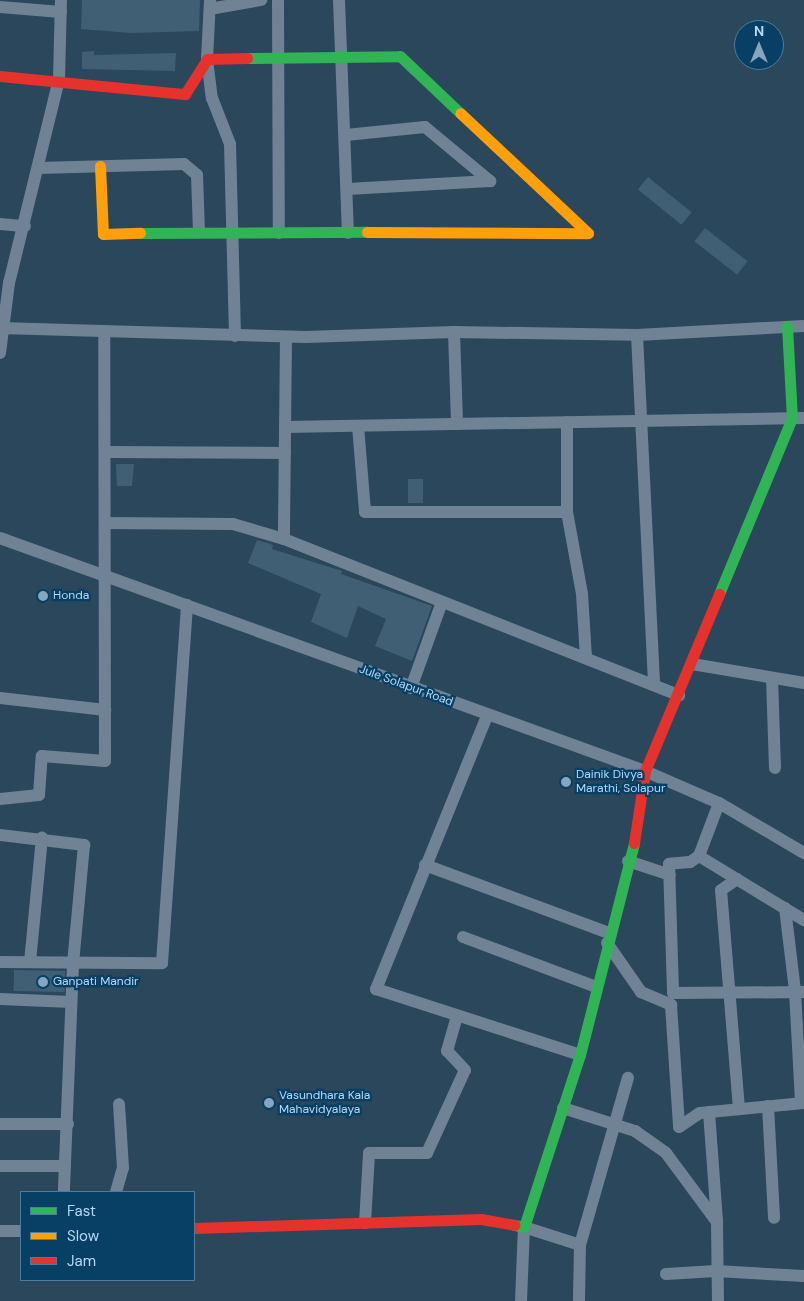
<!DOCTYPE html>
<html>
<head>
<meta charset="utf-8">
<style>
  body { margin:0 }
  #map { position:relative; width:804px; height:1301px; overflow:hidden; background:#2b475c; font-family:"DM Sans",sans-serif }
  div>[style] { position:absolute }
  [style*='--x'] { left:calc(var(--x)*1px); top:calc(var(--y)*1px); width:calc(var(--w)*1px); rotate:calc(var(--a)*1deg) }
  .building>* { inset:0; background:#405f75; transform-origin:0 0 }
  .street>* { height:12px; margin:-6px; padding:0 6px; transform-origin:6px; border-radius:6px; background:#708394 }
  .fast>* { height:11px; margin:-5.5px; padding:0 5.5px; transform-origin:5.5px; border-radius:5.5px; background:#30b455 }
  .slow>* { height:11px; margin:-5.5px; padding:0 5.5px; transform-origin:5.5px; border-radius:5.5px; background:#ff9f0a }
  .jam>* { height:11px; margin:-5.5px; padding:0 5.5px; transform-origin:5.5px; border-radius:5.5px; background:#e5322d }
  .dots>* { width:14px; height:14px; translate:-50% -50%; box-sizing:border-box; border:2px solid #073f65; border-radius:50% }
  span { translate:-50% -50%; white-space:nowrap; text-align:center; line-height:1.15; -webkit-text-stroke:4.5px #073f65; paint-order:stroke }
  .poi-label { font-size:12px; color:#b8d8f6 }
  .left { translate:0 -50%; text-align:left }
  .street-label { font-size:12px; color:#b8d8f6 }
  .legend { position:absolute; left:20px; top:1191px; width:175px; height:90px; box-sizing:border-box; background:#073f65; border:1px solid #4e7c9f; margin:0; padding:6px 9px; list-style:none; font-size:15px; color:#b8d8f6 }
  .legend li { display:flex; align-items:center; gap:10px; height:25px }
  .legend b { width:25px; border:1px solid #4e7c9f }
  .north { position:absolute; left:734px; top:20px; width:50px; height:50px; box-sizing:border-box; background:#073f65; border:1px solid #4e7c9f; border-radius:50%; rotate:0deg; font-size:14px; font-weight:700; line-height:20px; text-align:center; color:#b8d8f6 }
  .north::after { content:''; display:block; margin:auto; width:18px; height:22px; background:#87a5c0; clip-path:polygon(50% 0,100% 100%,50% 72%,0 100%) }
</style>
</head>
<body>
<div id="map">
  <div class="building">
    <div style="clip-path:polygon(82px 0,200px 0,199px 31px,131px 33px,81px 29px)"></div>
    <div style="clip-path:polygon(94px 51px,94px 55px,176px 53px,175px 71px,82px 69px,82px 52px)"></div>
    <div style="left:648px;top:177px;width:56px;height:16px;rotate:39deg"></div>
    <div style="left:705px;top:228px;width:54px;height:17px;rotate:38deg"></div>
    <div style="clip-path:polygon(116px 464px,134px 464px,132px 486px,117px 486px)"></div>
    <div style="left:408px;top:479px;width:15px;height:24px"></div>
    <div style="clip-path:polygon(257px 540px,273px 545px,272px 549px,342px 571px,341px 574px,432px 606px,412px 661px,375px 646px,386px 619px,358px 606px,347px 638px,311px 622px,321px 594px,248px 563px)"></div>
    <div style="left:14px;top:970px;width:51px;height:21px;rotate:1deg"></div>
  </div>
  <div class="street">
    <div style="--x:210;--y:0;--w:59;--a:92.9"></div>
    <div style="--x:207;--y:59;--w:39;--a:83"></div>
    <div style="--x:212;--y:98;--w:49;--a:68.6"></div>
    <div style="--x:230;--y:144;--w:192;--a:88.5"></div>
    <div style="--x:278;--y:0;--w:233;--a:89.8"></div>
    <div style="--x:339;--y:0;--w:233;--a:87.8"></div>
    <div style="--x:0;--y:7;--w:61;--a:4.7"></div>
    <div style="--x:215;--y:8;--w:47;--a:-9.9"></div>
    <div style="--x:346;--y:135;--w:79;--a:-5.8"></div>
    <div style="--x:425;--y:127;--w:85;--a:39.7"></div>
    <div style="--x:490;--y:181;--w:143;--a:176.8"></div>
    <div style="--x:38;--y:168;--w:146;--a:-1.6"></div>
    <div style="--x:184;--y:164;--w:17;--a:40"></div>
    <div style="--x:197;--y:175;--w:56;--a:88"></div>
    <div style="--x:0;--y:224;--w:25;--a:5"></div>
    <div style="--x:0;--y:328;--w:306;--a:1.7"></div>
    <div style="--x:306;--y:337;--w:148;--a:-1.9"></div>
    <div style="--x:454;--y:332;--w:183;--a:0.9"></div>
    <div style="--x:637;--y:335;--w:167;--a:-3.1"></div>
    <div style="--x:454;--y:332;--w:92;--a:88.1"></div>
    <div style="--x:637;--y:335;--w:350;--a:87.2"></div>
    <div style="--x:286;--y:337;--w:202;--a:90.6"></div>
    <div style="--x:284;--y:539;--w:425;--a:21.6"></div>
    <div style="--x:0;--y:353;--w:71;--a:-82.7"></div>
    <div style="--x:9;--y:283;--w:209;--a:-76.2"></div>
    <div style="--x:59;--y:80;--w:80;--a:-88.6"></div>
    <div style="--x:567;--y:422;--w:90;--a:90"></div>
    <div style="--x:567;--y:512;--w:83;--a:79.6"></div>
    <div style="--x:582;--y:594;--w:64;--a:86.4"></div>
    <div style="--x:358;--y:426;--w:86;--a:85.3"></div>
    <div style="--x:365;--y:512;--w:202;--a:0"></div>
    <div style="--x:285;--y:427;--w:519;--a:-0.99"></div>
    <div style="--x:106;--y:452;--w:179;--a:0.3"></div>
    <div style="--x:105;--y:523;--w:128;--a:0.4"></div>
    <div style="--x:233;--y:524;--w:53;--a:16.4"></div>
    <div style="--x:0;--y:538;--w:686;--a:19.86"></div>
    <div style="--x:645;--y:771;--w:81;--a:23.4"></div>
    <div style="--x:719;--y:803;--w:99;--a:30.5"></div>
    <div style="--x:692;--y:664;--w:114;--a:9.6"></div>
    <div style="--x:772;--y:678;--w:90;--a:88.1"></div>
    <div style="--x:411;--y:688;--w:91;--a:-70.2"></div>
    <div style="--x:0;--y:698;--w:106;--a:6.5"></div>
    <div style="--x:487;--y:716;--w:295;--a:112.1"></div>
    <div style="--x:376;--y:989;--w:214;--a:17.9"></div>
    <div style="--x:0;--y:799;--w:39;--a:-6"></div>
    <div style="--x:39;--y:795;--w:39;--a:-86"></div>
    <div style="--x:42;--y:756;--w:63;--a:4.5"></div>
    <div style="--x:105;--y:761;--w:428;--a:-90.1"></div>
    <div style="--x:719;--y:803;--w:57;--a:110.7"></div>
    <div style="--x:699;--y:856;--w:123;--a:31.4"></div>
    <div style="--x:0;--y:835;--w:85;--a:6.8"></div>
    <div style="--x:84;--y:845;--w:120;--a:95.3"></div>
    <div style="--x:73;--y:964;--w:228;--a:92.3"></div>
    <div style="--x:699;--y:856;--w:11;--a:146"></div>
    <div style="--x:690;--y:862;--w:21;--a:175"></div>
    <div style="--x:669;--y:864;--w:129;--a:88.2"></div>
    <div style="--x:673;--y:993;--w:131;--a:-0.4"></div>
    <div style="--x:628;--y:861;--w:44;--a:18.4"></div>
    <div style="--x:425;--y:865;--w:196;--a:20.3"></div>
    <div style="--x:737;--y:879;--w:19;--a:145"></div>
    <div style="--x:721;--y:890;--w:219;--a:85.3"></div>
    <div style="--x:785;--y:908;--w:84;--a:83.1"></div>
    <div style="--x:795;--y:991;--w:112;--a:86.9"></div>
    <div style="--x:463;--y:937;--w:142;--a:20.6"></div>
    <div style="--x:607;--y:943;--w:60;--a:55.2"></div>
    <div style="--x:641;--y:992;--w:33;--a:23"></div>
    <div style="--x:671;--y:1005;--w:122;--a:86.2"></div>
    <div style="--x:679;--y:1127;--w:25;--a:-34"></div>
    <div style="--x:700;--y:1113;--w:104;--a:-5.5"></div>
    <div style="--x:0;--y:962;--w:162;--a:0.4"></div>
    <div style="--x:162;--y:963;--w:359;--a:-86"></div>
    <div style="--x:30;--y:962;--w:125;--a:-84.5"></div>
    <div style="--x:0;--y:999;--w:71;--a:2.4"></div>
    <div style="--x:768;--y:1106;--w:112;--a:86.9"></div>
    <div style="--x:563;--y:1108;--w:76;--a:17.7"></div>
    <div style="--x:635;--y:1131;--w:38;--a:35"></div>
    <div style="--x:666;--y:1153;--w:86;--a:53.5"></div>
    <div style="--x:717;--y:1222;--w:79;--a:89.3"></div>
    <div style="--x:709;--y:1112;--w:110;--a:85.8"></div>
    <div style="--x:0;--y:1124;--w:68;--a:0"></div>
    <div style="--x:0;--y:1166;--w:65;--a:0"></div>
    <div style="--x:116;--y:1192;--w:25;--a:-74"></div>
    <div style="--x:123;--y:1168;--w:64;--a:-93.6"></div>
    <div style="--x:365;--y:1223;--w:70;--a:-86.7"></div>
    <div style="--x:369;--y:1153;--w:58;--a:0"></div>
    <div style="--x:427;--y:1153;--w:91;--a:-65.4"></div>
    <div style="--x:465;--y:1070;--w:26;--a:-133"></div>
    <div style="--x:447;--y:1051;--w:37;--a:-74"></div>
    <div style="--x:0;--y:1231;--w:21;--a:0"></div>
    <div style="--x:666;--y:1274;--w:50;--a:-3.4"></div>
    <div style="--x:716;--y:1271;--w:88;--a:3.3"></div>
    <div style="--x:521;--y:1301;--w:74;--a:-87.7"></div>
    <div style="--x:524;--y:1227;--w:59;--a:17.8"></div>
    <div style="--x:580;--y:1245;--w:174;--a:-74"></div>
    <div style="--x:579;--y:1301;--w:56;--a:-89"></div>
  </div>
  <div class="fast">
    <div style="--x:247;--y:58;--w:153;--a:-0.7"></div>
    <div style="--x:400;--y:56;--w:83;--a:43.5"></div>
    <div style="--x:140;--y:233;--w:227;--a:-0.3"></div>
    <div style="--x:719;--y:594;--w:191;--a:-67.5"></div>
    <div style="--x:792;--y:418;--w:92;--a:-93.1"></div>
    <div style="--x:514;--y:1225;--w:10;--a:11"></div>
    <div style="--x:524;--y:1227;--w:181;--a:-72"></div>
    <div style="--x:580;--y:1055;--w:219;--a:-75.7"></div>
  </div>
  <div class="slow">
    <div style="--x:100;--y:166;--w:68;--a:87.5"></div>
    <div style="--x:103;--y:234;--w:37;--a:-2"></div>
    <div style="--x:367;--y:232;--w:221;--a:0.3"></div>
    <div style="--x:588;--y:233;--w:175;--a:-136.8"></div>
  </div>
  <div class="jam">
    <div style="--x:0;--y:76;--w:186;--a:5.6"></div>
    <div style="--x:185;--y:94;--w:41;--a:-57.8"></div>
    <div style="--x:207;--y:59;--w:40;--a:-1.4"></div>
    <div style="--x:634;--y:843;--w:73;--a:-81.3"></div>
    <div style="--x:645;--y:771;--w:192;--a:-67.3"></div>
    <div style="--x:194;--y:1228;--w:287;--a:-1.8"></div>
    <div style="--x:481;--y:1219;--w:34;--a:10"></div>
  </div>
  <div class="dots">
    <div style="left:43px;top:596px;background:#87a5c0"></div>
    <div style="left:566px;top:782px;background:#87a5c0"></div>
    <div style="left:43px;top:982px;background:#87a5c0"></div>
    <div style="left:269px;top:1103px;background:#87a5c0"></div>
  </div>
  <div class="poi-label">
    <span class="left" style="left:53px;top:596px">Honda</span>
    <span class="left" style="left:576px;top:782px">Dainik Divya<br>Marathi, Solapur</span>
    <span class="left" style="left:53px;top:982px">Ganpati Mandir</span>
    <span class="left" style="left:279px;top:1103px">Vasundhara Kala<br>Mahavidyalaya</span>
  </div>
  <div class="street-label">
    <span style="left:406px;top:686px;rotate:20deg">Jule Solapur Road</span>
  </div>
  <ul class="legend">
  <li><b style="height:6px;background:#30b455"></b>Fast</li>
  <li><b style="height:6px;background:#ff9f0a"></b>Slow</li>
  <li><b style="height:6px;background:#e5322d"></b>Jam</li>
  </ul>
  <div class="north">N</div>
</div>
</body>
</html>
